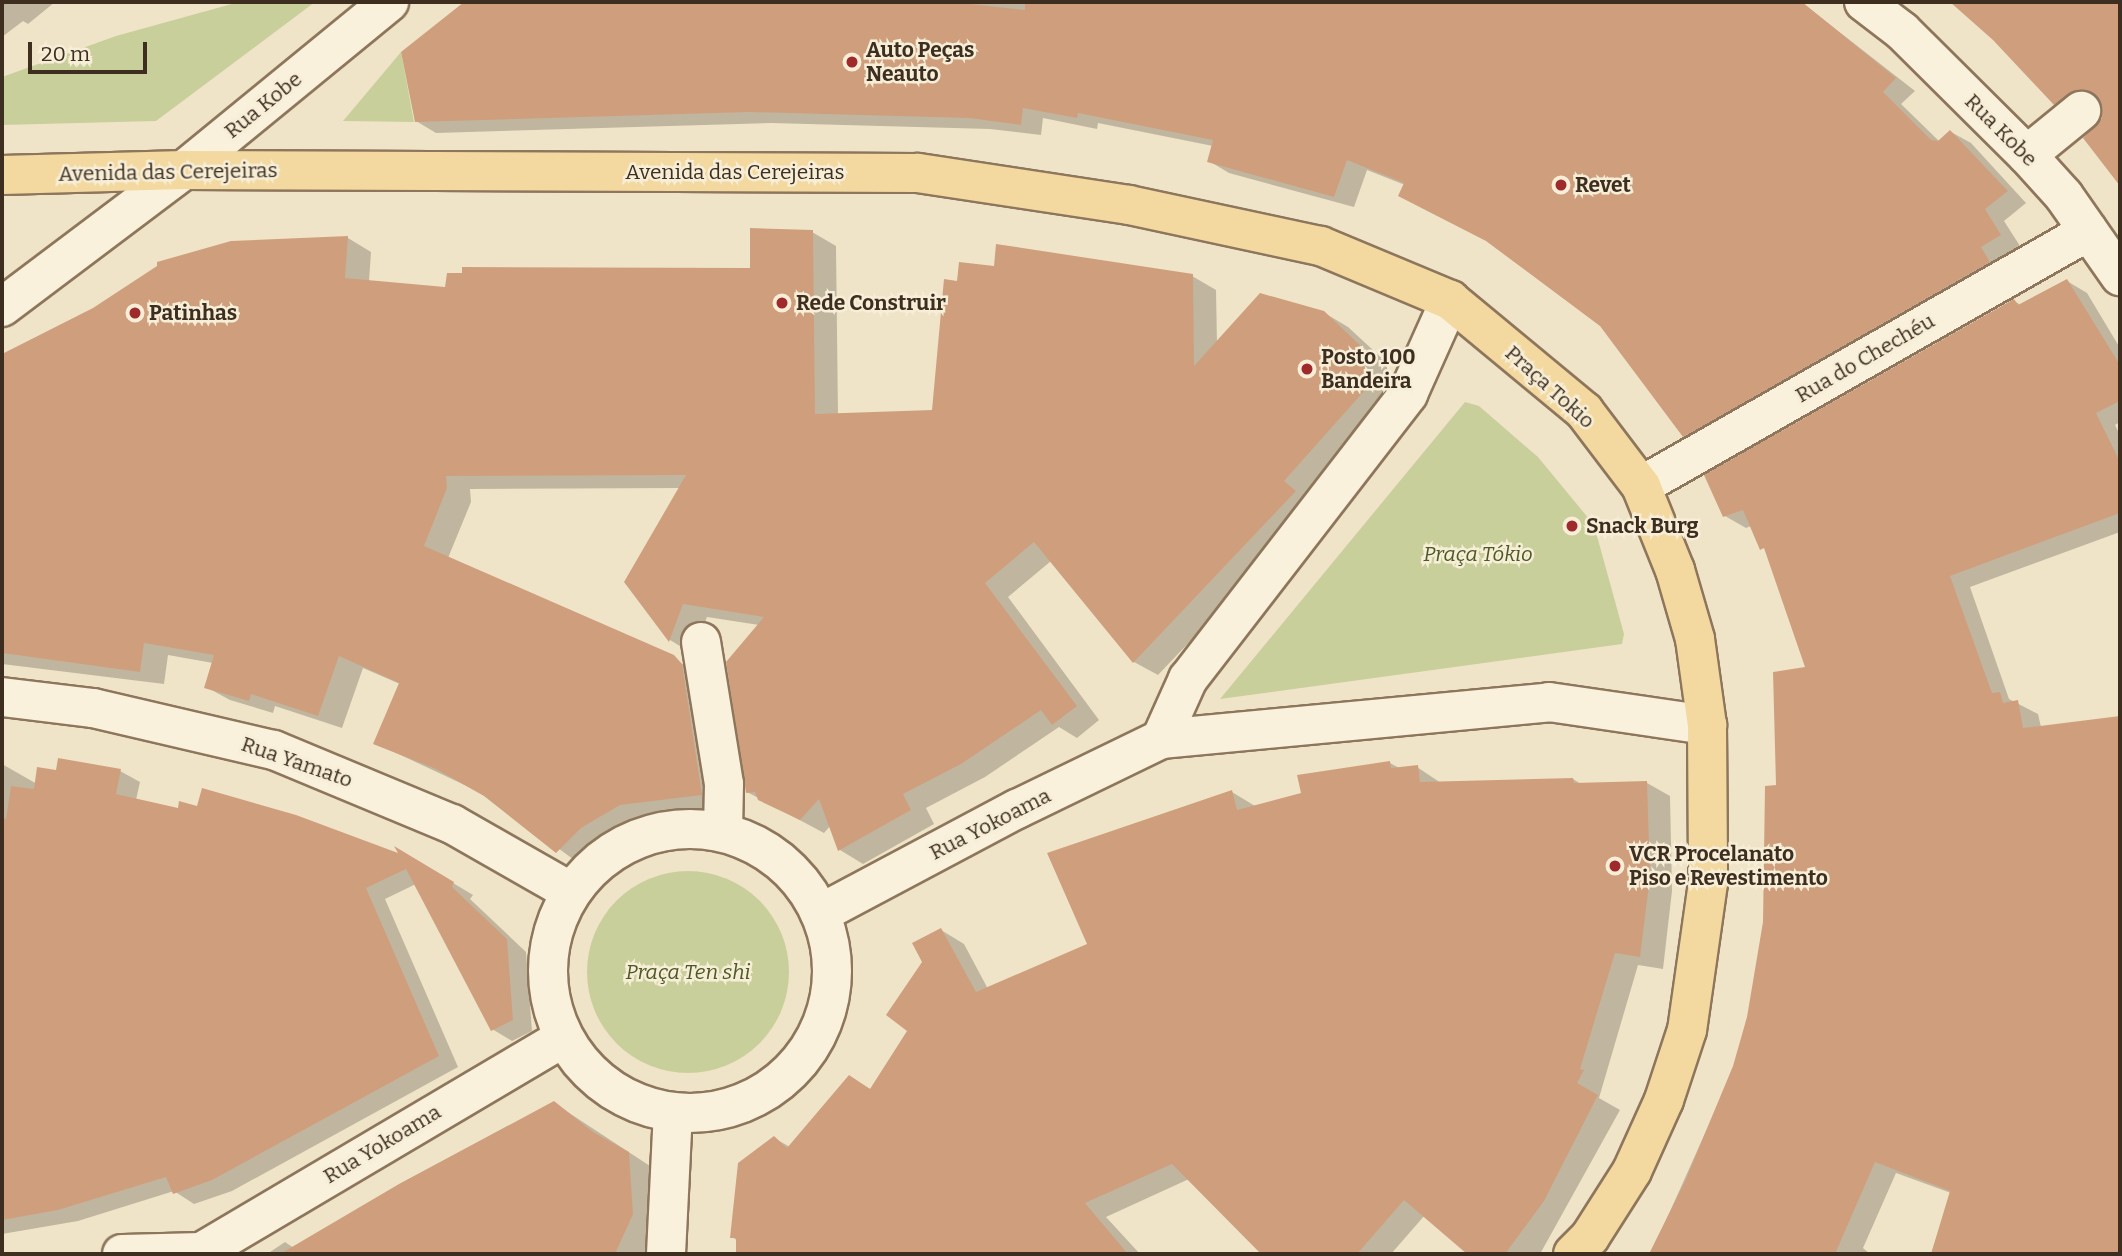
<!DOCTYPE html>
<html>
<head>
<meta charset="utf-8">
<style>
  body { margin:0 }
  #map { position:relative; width:2122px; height:1256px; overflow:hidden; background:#f0e4c8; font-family:Bitter,serif }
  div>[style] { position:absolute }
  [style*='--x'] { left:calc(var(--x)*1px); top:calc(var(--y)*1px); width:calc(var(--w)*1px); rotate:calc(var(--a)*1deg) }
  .green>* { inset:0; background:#c9cf9b }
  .round { border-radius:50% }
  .shadow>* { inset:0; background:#0003 }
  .building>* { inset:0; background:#cf9f7d }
  .roads { filter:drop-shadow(2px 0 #8d765c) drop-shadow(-2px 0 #8d765c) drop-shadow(0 2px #8d765c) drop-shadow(0 -2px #8d765c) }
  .minor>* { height:38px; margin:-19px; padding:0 19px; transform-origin:19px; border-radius:19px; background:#faf1dc }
  .minor>.ring { margin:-19px; padding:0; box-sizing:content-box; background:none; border:38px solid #faf1dc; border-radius:50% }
  .major>* { height:38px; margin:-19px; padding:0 19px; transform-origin:19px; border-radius:19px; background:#f3d9a0 }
  .dots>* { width:19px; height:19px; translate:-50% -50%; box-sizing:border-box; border:4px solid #f7eed8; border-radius:50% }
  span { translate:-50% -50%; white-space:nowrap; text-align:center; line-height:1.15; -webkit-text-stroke:5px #f7eed8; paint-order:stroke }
  .poi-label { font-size:21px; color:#3d2e20; font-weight:700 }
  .left { translate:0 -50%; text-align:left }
  .street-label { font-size:21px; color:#3d2e20 }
  .park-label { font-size:21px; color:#4d5a26; font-style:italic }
  .frame { position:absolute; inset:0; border:4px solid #3d2e20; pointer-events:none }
  .scale { position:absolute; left:28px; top:42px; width:119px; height:32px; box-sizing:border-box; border:4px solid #3d2e20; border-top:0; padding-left:9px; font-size:21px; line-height:24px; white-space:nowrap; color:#3d2e20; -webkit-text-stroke:5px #f7eed8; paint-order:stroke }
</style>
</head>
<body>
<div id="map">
  <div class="green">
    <div style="clip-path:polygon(239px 2px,315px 2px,156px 121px,2px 125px,2px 77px,116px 36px)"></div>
    <div style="clip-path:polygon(401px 52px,414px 122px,343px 121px)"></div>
    <div style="clip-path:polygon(1465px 402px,1479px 406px,1538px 457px,1594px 525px,1624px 634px,1622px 644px,1220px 699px)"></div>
    <div class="round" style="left:587px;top:871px;width:202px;height:202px"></div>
  </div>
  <div class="shadow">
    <div style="clip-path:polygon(2px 2px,55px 2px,28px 24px,23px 21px,2px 37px)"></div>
    <div style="clip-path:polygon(469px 2px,1025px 2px,1028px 29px,1062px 26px,1060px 2px,1801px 2px,1915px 91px,1901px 104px,1940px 142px,1951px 132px,1971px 143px,2026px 203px,2004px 221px,2020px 246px,2000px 259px,2009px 274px,1704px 447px,1684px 436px,1601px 325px,1493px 244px,1405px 185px,1367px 170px,1354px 207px,1229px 173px,1209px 161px,1213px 146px,1098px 123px,1097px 129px,1043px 118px,1041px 135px,990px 129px,771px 123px,436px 133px,416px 121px,403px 53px)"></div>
    <div style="clip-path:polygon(1952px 2px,2120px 2px,2120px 183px,2085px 138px,2103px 120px,2101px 108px,2083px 120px,2055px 104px,1994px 39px)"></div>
    <div style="clip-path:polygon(812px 232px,836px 246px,838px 415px,934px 412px,959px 283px,995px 268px,1192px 276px,1216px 290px,1217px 343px,1323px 312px,1348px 327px,1387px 363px,1389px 403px,1319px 505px,1158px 675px,1134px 662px,1051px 561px,1008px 597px,1099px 720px,1077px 738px,1059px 727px,985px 777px,926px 808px,934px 824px,863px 864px,840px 850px,831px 825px,824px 833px,747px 792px,759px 625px,707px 617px,693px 654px,670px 640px,626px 582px,681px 488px,470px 489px,471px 502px,448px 558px,698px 671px,725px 808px,644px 817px,605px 841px,581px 865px,486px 795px,375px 743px,400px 684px,363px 668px,342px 728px,275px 706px,273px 713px,230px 700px,206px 687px,213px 663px,168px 655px,164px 684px,2px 664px,2px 362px,31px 341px,348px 238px,371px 252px,369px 282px,446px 289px,752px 270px)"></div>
    <div style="clip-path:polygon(2067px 281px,2087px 293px,2120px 348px,2120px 422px,2115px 425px,2120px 435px,2120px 532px,1970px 587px,2009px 699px,2038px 714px,2041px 727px,2120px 718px,2120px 1254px,1931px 1254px,1951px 1193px,1896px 1173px,1863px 1248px,1870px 1254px,1651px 1254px,1735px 1066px,1757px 979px,1778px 787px,1807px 668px,1767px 552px,1751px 526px,1746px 528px,1725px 516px,2014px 301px,2021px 305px)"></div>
    <div style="clip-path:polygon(1390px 763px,1401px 769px,1417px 767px,1441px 783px,1573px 779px,1581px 784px,1647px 783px,1670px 796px,1672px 891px,1663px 969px,1638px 965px,1599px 1098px,1620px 1110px,1540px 1254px,1470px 1254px,1425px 1215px,1391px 1254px,1256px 1254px,1260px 1251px,1189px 1179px,1106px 1217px,1140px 1254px,737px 1254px,738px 1241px,732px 1237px,774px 1138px,790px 1147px,849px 1077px,872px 1090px,910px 1031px,924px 962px,941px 930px,964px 944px,988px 989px,1089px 945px,1232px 792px,1255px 806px,1303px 794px,1299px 776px)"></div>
    <div style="clip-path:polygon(2px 764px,37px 784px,58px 772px,120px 771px,140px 782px,136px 800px,401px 856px,398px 850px,473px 895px,470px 899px,526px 952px,532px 1031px,512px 1041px,492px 1029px,416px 884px,385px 899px,458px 1067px,232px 1191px,194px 1204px,174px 1191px,78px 1221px,2px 1234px,2px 984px,65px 975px,64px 954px,2px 954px)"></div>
    <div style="clip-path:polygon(554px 1103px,653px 1168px,657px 1228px,645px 1254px,267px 1254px,285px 1242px,294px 1248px)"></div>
  </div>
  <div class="building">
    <div style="clip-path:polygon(464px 2px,953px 2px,1025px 10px,1025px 2px,1802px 2px,1896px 78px,1883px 92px,1931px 140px,1938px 141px,1950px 130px,2008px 191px,1985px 209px,2001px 235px,1981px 247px,1990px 262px,1683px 437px,1600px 326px,1486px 241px,1398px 196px,1404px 183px,1347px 160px,1334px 197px,1207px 162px,1213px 140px,1078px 113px,1077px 118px,1023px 108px,1021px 125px,969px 118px,750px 112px,415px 122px,401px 52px)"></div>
    <div style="clip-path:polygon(1950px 2px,2120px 2px,2120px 186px,2083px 138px,2102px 118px,2097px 97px,2077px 90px,2054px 105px,1993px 40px)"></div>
    <div style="clip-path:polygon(750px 228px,813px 230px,815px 414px,932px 410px,944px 279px,957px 281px,959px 262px,994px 266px,996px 244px,1193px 274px,1194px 366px,1260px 293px,1324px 311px,1363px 348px,1366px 389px,1284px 481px,1296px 491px,1133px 663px,1034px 542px,985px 583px,1077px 706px,1052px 725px,1041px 710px,961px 764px,903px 794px,911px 810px,838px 851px,819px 799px,800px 820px,758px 800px,755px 792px,746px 793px,726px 662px,764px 617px,683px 604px,669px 642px,624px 582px,686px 475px,446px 476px,447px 488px,424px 546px,674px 655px,682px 664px,702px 795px,620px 805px,581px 828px,556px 853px,484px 796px,436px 769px,373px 744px,399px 683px,339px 656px,318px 716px,251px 694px,249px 701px,204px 688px,214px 655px,144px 643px,140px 672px,2px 653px,2px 354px,93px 308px,157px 266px,157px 262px,231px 241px,348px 236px,345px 278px,445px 287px,447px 273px,462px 273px,462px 267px,750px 268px)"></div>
    <div style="clip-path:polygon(2067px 279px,2120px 365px,2120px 401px,2096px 413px,2120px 462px,2120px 513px,1950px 576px,1992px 693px,2000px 692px,2003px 703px,2018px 700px,2023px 728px,2120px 716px,2120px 1254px,1931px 1254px,1950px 1191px,1875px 1162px,1835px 1254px,1649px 1254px,1686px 1179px,1733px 1066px,1747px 1017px,1763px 922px,1765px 786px,1776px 785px,1773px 672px,1805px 667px,1764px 548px,1760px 550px,1743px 510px,1723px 517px,1704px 475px,2014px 299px,2018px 305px)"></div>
    <div style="clip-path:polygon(58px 758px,121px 769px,116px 794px,178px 808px,179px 801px,197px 806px,202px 788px,296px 815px,398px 853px,394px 846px,454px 882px,452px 887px,507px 939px,513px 1020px,491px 1031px,406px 869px,366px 888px,439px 1056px,212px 1180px,173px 1194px,166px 1177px,58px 1210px,2px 1220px,2px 818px,6px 819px,11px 786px,34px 789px,37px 767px,56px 770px)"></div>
    <div style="clip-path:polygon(1390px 761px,1391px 768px,1418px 765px,1420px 782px,1573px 778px,1574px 783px,1647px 781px,1650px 877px,1640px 957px,1615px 953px,1580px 1069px,1584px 1070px,1577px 1083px,1598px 1095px,1544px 1201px,1505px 1254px,1467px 1254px,1404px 1200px,1357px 1254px,1261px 1254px,1172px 1164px,1085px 1203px,1128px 1254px,736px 1254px,736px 1238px,730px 1238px,738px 1163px,774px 1136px,787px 1148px,849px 1075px,870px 1089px,907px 1031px,886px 1015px,922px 962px,912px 943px,941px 928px,976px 992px,1087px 944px,1047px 853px,1232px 790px,1237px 810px,1301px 793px,1297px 775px)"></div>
    <div style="clip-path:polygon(554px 1101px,593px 1132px,629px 1152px,633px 1214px,615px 1254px,280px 1254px,399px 1184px)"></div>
  </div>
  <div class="roads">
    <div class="minor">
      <div style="--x:1864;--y:2;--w:48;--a:37.3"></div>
      <div style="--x:1902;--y:31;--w:176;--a:44.8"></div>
      <div style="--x:2027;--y:155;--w:55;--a:47.9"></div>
      <div style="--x:2064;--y:196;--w:98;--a:55"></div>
      <div style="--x:2027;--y:155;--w:70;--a:-39.2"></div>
      <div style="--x:2;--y:307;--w:228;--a:-37"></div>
      <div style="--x:184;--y:170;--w:265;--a:-39.3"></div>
      <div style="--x:1641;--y:486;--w:515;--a:-29.65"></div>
      <div style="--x:701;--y:642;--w:144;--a:80.8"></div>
      <div style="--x:724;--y:784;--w:48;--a:91.2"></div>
      <div style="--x:2;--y:697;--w:92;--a:6.9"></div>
      <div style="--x:93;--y:708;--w:186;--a:13.1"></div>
      <div style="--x:274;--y:750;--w:193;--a:22.6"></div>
      <div style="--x:452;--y:824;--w:137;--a:29.7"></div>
      <div style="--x:1161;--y:739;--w:66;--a:-65.8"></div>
      <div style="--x:1188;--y:679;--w:360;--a:-52.3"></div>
      <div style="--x:1408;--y:394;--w:103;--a:-65.9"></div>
      <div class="ring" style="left:548px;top:829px;width:246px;height:246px"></div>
      <div style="--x:821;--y:913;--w:222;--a:-28"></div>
      <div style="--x:1017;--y:809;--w:160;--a:-25.9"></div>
      <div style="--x:1161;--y:739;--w:390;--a:-5.4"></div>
      <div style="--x:1549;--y:702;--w:160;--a:8.3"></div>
      <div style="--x:122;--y:1254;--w:80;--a:-1.4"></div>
      <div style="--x:198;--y:1254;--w:424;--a:-30.6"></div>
      <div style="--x:666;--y:1254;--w:141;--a:-87.2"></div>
    </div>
    <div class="major">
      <div style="--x:2;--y:175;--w:182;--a:-1.6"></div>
      <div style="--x:184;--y:170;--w:734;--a:0.23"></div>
      <div style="--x:918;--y:173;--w:213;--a:8.6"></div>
      <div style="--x:1129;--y:205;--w:196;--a:12.1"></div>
      <div style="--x:1321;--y:246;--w:140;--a:22.7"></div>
      <div style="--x:1450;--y:300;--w:174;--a:39.6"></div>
      <div style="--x:1584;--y:411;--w:94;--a:52.8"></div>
      <div style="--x:1641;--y:486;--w:91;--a:68"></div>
      <div style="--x:1675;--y:570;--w:72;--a:73.8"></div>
      <div style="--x:1695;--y:639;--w:87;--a:82.1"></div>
      <div style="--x:1707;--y:725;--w:158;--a:89.6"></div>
      <div style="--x:1708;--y:883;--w:148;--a:98.1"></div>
      <div style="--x:1687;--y:1030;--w:74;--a:108.2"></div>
      <div style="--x:1664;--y:1100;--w:78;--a:114.3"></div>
      <div style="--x:1632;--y:1171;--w:78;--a:122.5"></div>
      <div style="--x:1590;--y:1237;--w:24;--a:135"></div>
    </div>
  </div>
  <div class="dots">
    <div style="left:852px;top:62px;background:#9e2a2b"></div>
    <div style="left:1561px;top:185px;background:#9e2a2b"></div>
    <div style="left:782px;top:303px;background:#9e2a2b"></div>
    <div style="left:135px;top:313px;background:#9e2a2b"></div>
    <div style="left:1307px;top:369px;background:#9e2a2b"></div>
    <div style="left:1572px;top:526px;background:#9e2a2b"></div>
    <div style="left:1615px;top:866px;background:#9e2a2b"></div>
  </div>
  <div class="poi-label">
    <span class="left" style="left:866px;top:62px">Auto Peças<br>Neauto</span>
    <span class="left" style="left:1575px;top:185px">Revet</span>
    <span class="left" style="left:796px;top:303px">Rede Construir</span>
    <span class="left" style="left:149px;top:313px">Patinhas</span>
    <span class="left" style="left:1321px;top:369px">Posto 100<br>Bandeira</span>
    <span class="left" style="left:1586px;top:526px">Snack Burg</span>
    <span class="left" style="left:1629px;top:866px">VCR Procelanato<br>Piso e Revestimento</span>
  </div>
  <div class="street-label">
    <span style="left:263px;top:105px;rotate:-39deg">Rua Kobe</span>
    <span style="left:2001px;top:130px;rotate:45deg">Rua Kobe</span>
    <span style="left:168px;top:172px;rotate:-1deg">Avenida das Cerejeiras</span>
    <span style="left:735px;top:172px">Avenida das Cerejeiras</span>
    <span style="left:1865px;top:358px;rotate:-30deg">Rua do Chechéu</span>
    <span style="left:1550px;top:387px;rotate:42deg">Praça Tokio</span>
    <span style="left:297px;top:762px;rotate:19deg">Rua Yamato</span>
    <span style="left:990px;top:824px;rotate:-27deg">Rua Yokoama</span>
    <span style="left:382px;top:1144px;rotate:-31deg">Rua Yokoama</span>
  </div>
  <div class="park-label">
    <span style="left:1478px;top:554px">Praça Tókio</span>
    <span style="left:688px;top:972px">Praça Ten shi</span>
  </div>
  <div class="frame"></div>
  <div class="scale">20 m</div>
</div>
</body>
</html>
